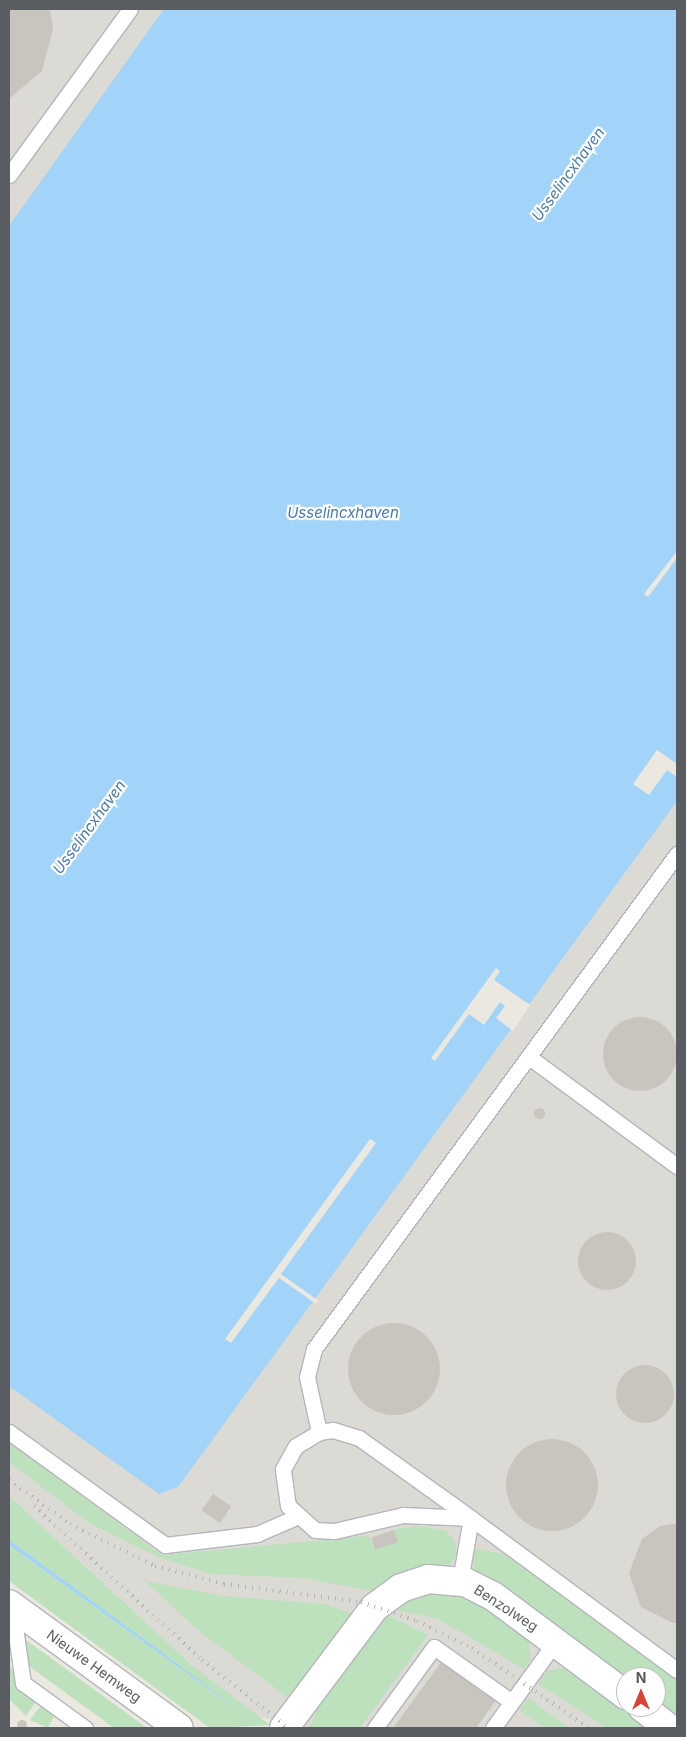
<!DOCTYPE html>
<html>
<head>
<meta charset="utf-8">
<style>
  body { margin:0 }
  #map { position:relative; width:686px; height:1737px; overflow:hidden; background:#ebe8e0; font-family:Inter,sans-serif }
  div>[style] { position:absolute }
  .industrial>* { inset:0; background:#dcdad4 }
  .green>* { inset:0; background:#bde1bd }
  .water>* { inset:0; background:#a2d3f8 }
  .pier>* { inset:0; background:#ebe8e0 }
  .building>* { inset:0; background:#c8c5bf; transform-origin:0 0 }
  .round { border-radius:50% }
  .roads { filter:drop-shadow(1px 0 #b3b6ba) drop-shadow(-1px 0 #b3b6ba) drop-shadow(0 1px #b3b6ba) drop-shadow(0 -1px #b3b6ba) }
  .service>* { height:15px; margin:-7.5px; padding:0 7.5px; transform-origin:7.5px; border-radius:7.5px; background:#fff }
  .minor>* { height:28px; margin:-14px; padding:0 14px; transform-origin:14px; border-radius:14px; background:#fff }
  .secondary>* { height:28px; margin:-14px; padding:0 14px; transform-origin:14px; border-radius:14px; background:#fff }
  .rail>* { height:4px; margin-top:-2px; transform-origin:0; background:repeating-linear-gradient(90deg,#b1b2b2 0 1px,transparent 0 7px) }
  span { translate:-50% -50%; white-space:nowrap; text-align:center; line-height:1.15; -webkit-text-stroke:4.5px #fff; paint-order:stroke }
  .street-label { font-size:14px; color:#595c60 }
  .water-label { font-size:15px; color:#457ab0; font-style:italic }
  .frame { position:absolute; inset:0; border:10px solid #595c60; pointer-events:none }
  .north { position:absolute; left:616px; top:1667px; width:50px; height:50px; box-sizing:border-box; background:#fff; border:1px solid #bdbebf; border-radius:50%; rotate:0deg; font-size:14px; font-weight:700; line-height:20px; text-align:center; color:#595c60 }
  .north::after { content:''; display:block; margin:auto; width:18px; height:22px; background:#db4135; clip-path:polygon(50% 0,100% 100%,50% 72%,0 100%) }
</style>
</head>
<body>
<div id="map">
  <div class="industrial">
    <i style="clip-path:polygon(evenodd,9px 9px,677px 9px,677px 1728px,306px 1728px,257px 1716px,193px 1666px,9px 1496px,9px 9px,626px 1677px,656px 1677px,656px 1707px,626px 1707px,626px 1677px)"></i>
  </div>
  <div class="green">
    <i style="clip-path:polygon(9px 1443px,162px 1555px,368px 1536px,375px 1549px,397px 1542px,394px 1530px,414px 1526px,445px 1530px,454px 1540px,458px 1554px,449px 1567px,417px 1568px,372px 1591px,302px 1578px,212px 1574px,160px 1558px,89px 1523px,9px 1462px)"></i>
    <i style="clip-path:polygon(9px 1496px,193px 1666px,270px 1725px,210px 1728px,9px 1581px,9px 1545px,250px 1719px,9px 1540px)"></i>
    <i style="clip-path:polygon(477px 1549px,504px 1554px,677px 1681px,677px 1718px,656px 1701px,656px 1677px,626px 1678px,531px 1607px,475px 1573px,472px 1553px)"></i>
    <i style="clip-path:polygon(145px 1581px,224px 1596px,324px 1604px,352px 1613px,290px 1699px,200px 1632px)"></i>
    <i style="clip-path:polygon(426px 1592px,459px 1594px,479px 1603px,528px 1639px,531px 1659px,524px 1669px,438px 1619px,391px 1609px)"></i>
    <i style="clip-path:polygon(386px 1614px,428px 1635px,360px 1728px,309px 1728px,322px 1698px)"></i>
    <i style="clip-path:polygon(22px 1637px,147px 1728px,114px 1728px,26px 1664px)"></i>
    <i style="clip-path:polygon(9px 1665px,37px 1700px,26px 1716px,9px 1699px)"></i>
    <i style="clip-path:polygon(567px 1667px,618px 1704px,649px 1728px,607px 1728px,538px 1684px,547px 1671px)"></i>
    <i style="clip-path:polygon(528px 1698px,569px 1728px,545px 1728px,519px 1710px)"></i>
    <i style="clip-path:polygon(42px 1704px,55px 1714px,48px 1728px,30px 1720px)"></i>
  </div>
  <div class="water">
    <i style="clip-path:polygon(164px 9px,677px 9px,677px 801px,178px 1487px,159px 1494px,9px 1386px,9px 226px)"></i>
    <i style="clip-path:polygon(9px 1540px,164px 1654px,250px 1719px,9px 1545px)"></i>
  </div>
  <div class="pier">
    <i style="clip-path:polygon(677px 551px,677px 558px,648px 597px,644px 594px)"></i>
    <i style="clip-path:polygon(657px 750px,677px 764px,677px 777px,667px 770px,649px 795px,633px 784px)"></i>
    <i style="clip-path:polygon(496px 968px,500px 971px,494px 980px,530px 1005px,513px 1031px,496px 1018px,505px 1006px,500px 1002px,484px 1025px,469px 1014px,435px 1061px,431px 1058px)"></i>
    <i style="clip-path:polygon(370px 1139px,376px 1143px,281px 1274px,319px 1301px,316px 1304px,279px 1278px,231px 1343px,225px 1339px)"></i>
  </div>
  <div class="building">
    <i style="clip-path:polygon(9px 9px,50px 9px,53px 29px,42px 71px,9px 99px)"></i>
    <i class="round" style="left:603px;top:1017px;width:74px;height:74px"></i>
    <i class="round" style="left:533.5px;top:1107.5px;width:11px;height:11px"></i>
    <i class="round" style="left:578px;top:1232px;width:58px;height:58px"></i>
    <i class="round" style="left:348px;top:1323px;width:92px;height:92px"></i>
    <i class="round" style="left:616px;top:1365px;width:58px;height:58px"></i>
    <i class="round" style="left:506px;top:1439px;width:92px;height:92px"></i>
    <i style="left:213px;top:1494px;width:22px;height:20px;rotate:34deg"></i>
    <i style="clip-path:polygon(677px 1523px,677px 1623px,673px 1623px,641px 1607px,629px 1573px,642px 1539px,660px 1526px)"></i>
    <i style="left:394px;top:1530px;width:13px;height:24px;rotate:72deg"></i>
    <i style="clip-path:polygon(442px 1661px,496px 1700px,477px 1727px,393px 1728px)"></i>
    <i class="round" style="left:17px;top:1720px;width:10px;height:10px"></i>
  </div>
  <div class="roads">
    <div class="service">
      <i style="left:9px;top:175px;width:205px;rotate:-53.9deg"></i>
      <i style="left:529px;top:1057px;width:184px;rotate:36.4deg"></i>
      <i style="left:9px;top:1432px;width:193px;rotate:35.9deg"></i>
      <i style="left:165px;top:1545px;width:93px;rotate:-6.8deg"></i>
      <i style="left:257px;top:1534px;width:43px;rotate:-23.6deg"></i>
      <i style="left:319px;top:1432px;width:56px;rotate:-102.3deg"></i>
      <i style="left:307px;top:1377px;width:29px;rotate:-76deg"></i>
      <i style="left:314px;top:1349px;width:614px;rotate:-53.75deg"></i>
      <i style="left:471px;top:1518px;width:68px;rotate:-177.5deg"></i>
      <i style="left:403px;top:1515px;width:71px;rotate:166.9deg"></i>
      <i style="left:334px;top:1531px;width:19px;rotate:-177deg"></i>
      <i style="left:315px;top:1530px;width:36px;rotate:-138deg"></i>
      <i style="left:288px;top:1506px;width:37px;rotate:-98deg"></i>
      <i style="left:283px;top:1469px;width:26px;rotate:-61deg"></i>
      <i style="left:296px;top:1446px;width:27px;rotate:-31deg"></i>
      <i style="left:319px;top:1432px;width:14px;rotate:-8deg"></i>
      <i style="left:333px;top:1430px;width:27px;rotate:17deg"></i>
      <i style="left:359px;top:1438px;width:115px;rotate:35.5deg"></i>
      <i style="left:453px;top:1505px;width:278px;rotate:36.4deg"></i>
      <i style="left:460px;top:1581px;width:64px;rotate:-80.1deg"></i>
      <i style="left:12px;top:1606px;width:78px;rotate:81.9deg"></i>
      <i style="left:23px;top:1683px;width:77px;rotate:36deg"></i>
      <i style="left:375px;top:1728px;width:100px;rotate:-53.9deg"></i>
      <i style="left:434px;top:1647px;width:95px;rotate:35.2deg"></i>
      <i style="left:493px;top:1728px;width:107px;rotate:-54.1deg"></i>
    </div>
    <div class="minor">
      <i style="left:642px;top:1707px;width:34px;rotate:38deg"></i>
      <i style="left:284px;top:1728px;width:151px;rotate:-53.1deg"></i>
      <i style="left:375px;top:1607px;width:32px;rotate:-36deg"></i>
      <i style="left:401px;top:1588px;width:28px;rotate:-18deg"></i>
      <i style="left:428px;top:1579px;width:37px;rotate:5deg"></i>
      <i style="left:465px;top:1582px;width:31px;rotate:27deg"></i>
      <i style="left:493px;top:1596px;width:166px;rotate:36.7deg"></i>
    </div>
    <div class="secondary">
      <i style="left:9px;top:1604px;width:210px;rotate:36.1deg"></i>
    </div>
  </div>
  <div class="rail">
    <i style="left:9px;top:1480px;width:75px;rotate:35.8deg"></i>
    <i style="left:70px;top:1524px;width:95px;rotate:26.3deg"></i>
    <i style="left:155px;top:1566px;width:71px;rotate:14.6deg"></i>
    <i style="left:224px;top:1584px;width:138px;rotate:7.5deg"></i>
    <i style="left:361px;top:1602px;width:59px;rotate:18.7deg"></i>
    <i style="left:417px;top:1621px;width:61px;rotate:26.1deg"></i>
    <i style="left:472px;top:1648px;width:142px;rotate:34.4deg"></i>
    <i style="left:34px;top:1506px;width:228px;rotate:42.5deg"></i>
    <i style="left:202px;top:1660px;width:110px;rotate:38.3deg"></i>
  </div>
  <div class="street-label">
    <span style="left:506px;top:1608px;rotate:33deg">Benzolweg</span>
    <span style="left:94px;top:1666px;rotate:36deg">Nieuwe Hemweg</span>
  </div>
  <div class="water-label">
    <span style="left:568px;top:174px;rotate:-54deg">Usselincxhaven</span>
    <span style="left:343px;top:513px">Usselincxhaven</span>
    <span style="left:89px;top:827px;rotate:-54deg">Usselincxhaven</span>
  </div>
  <div class="frame"></div>
  <div class="north">N</div>
</div>
</body>
</html>
